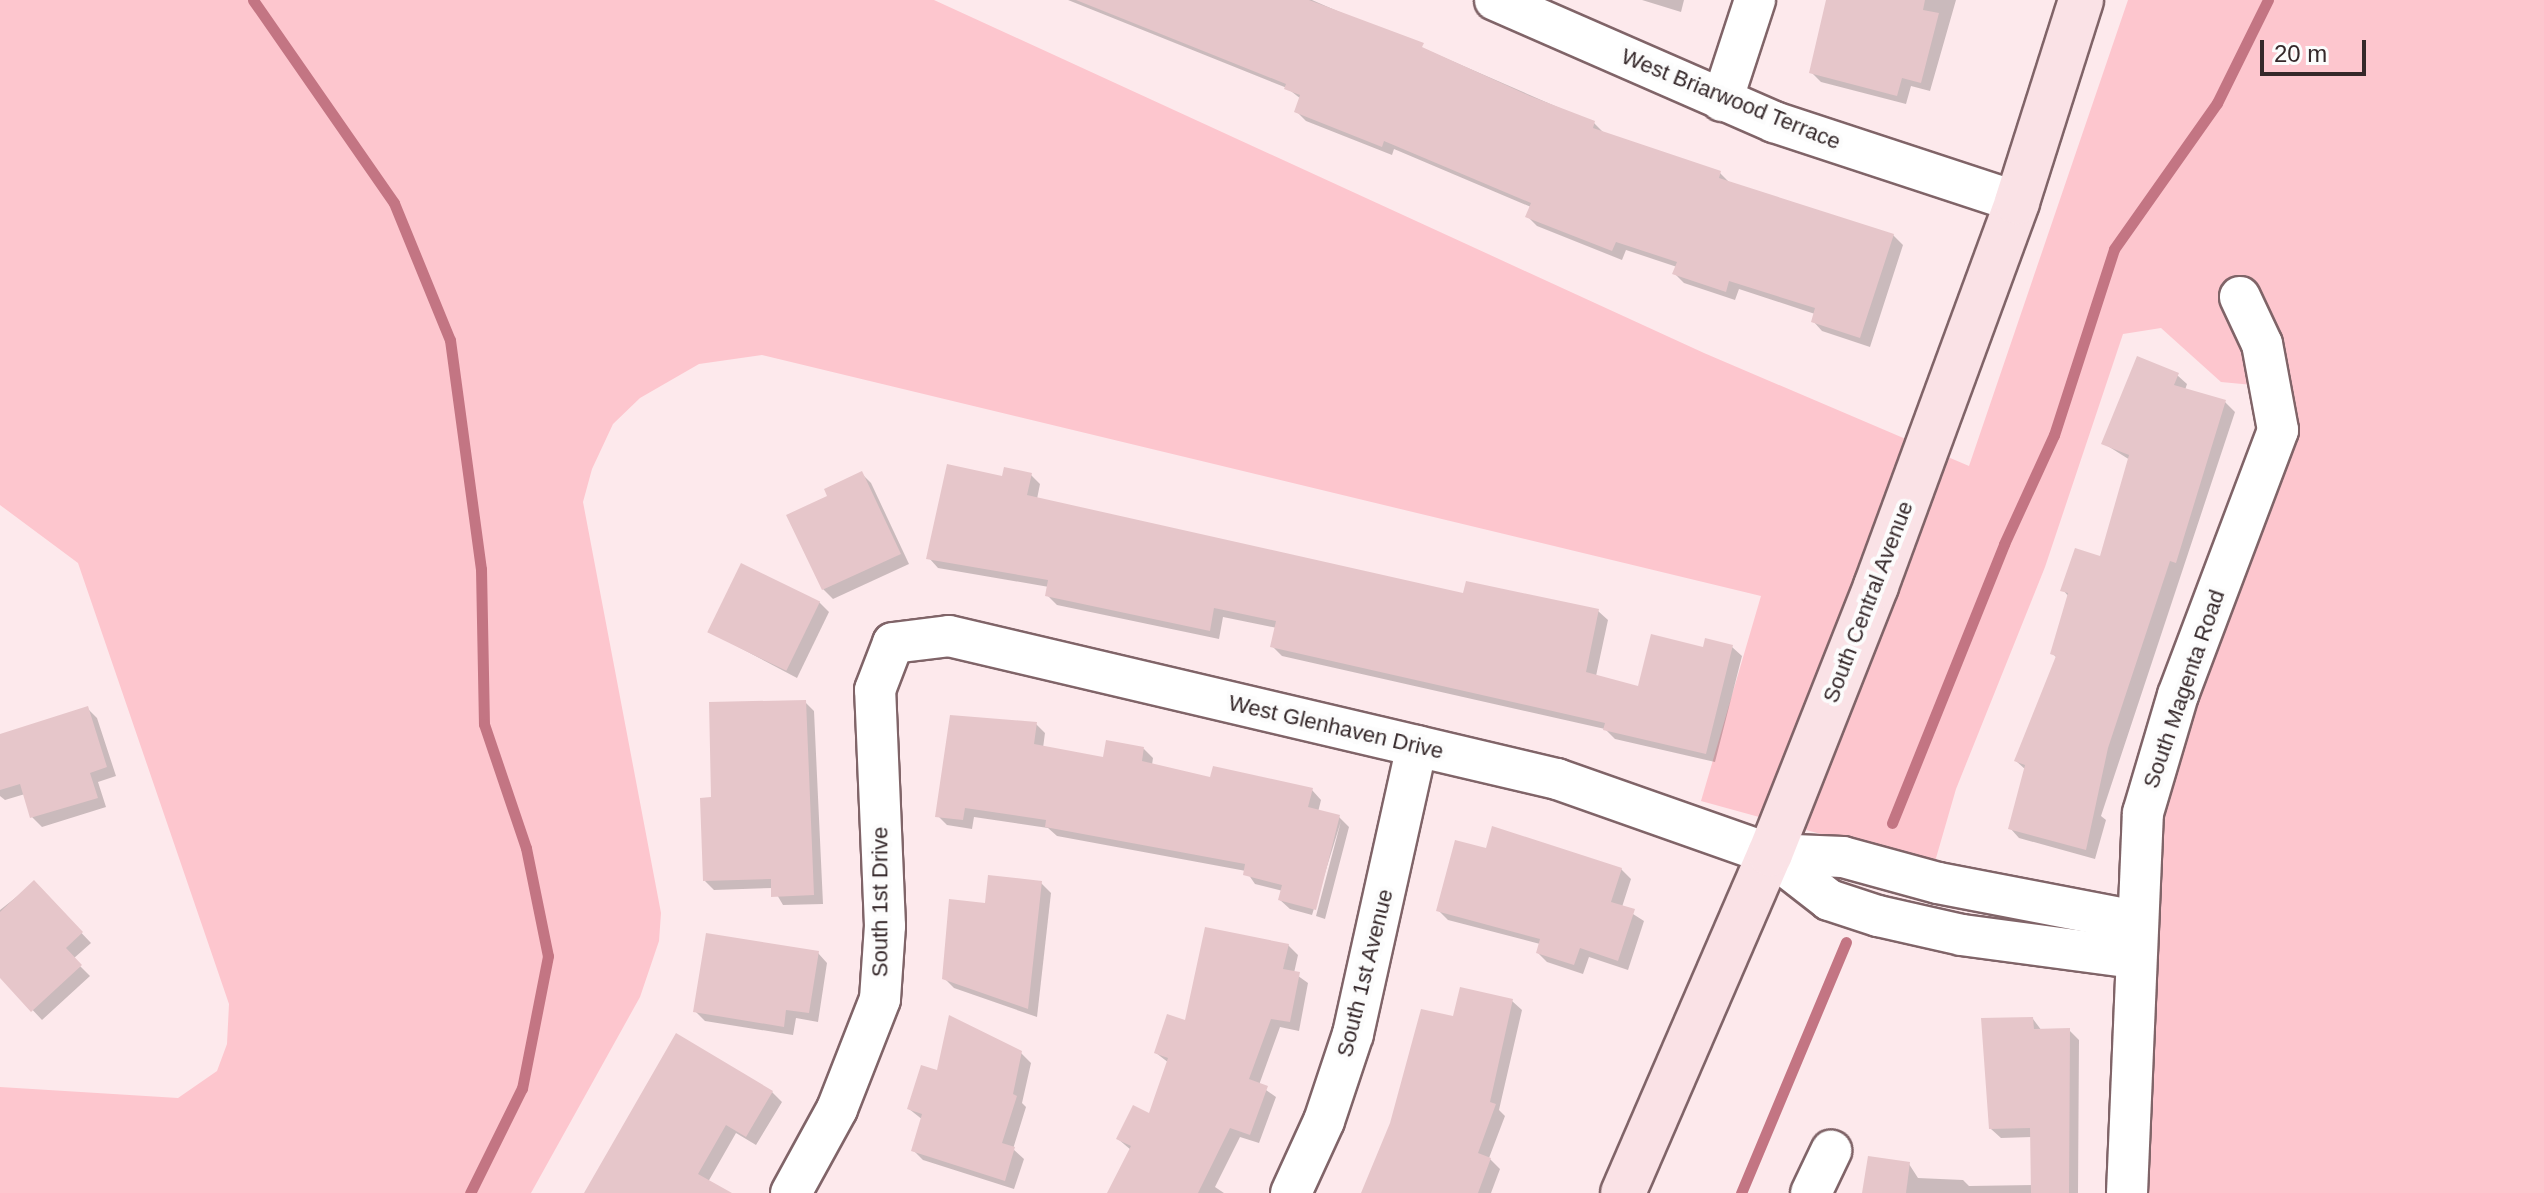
<!DOCTYPE html>
<html>
<head>
<meta charset="utf-8">
<style>
  body { margin:0 }
  #map { position:relative; width:2544px; height:1193px; overflow:hidden; background:#fde9ec; font-family:Helvetica,sans-serif }
  div>[style] { position:absolute }
  .green>* { inset:0; background:#fdc6ce }
  .shadow>* { inset:0; background:#0003 }
  .stream>* { height:11px; margin:-5.5px; padding:0 5.5px; transform-origin:5.5px; border-radius:5.5px; background:#c37583 }
  .building>* { inset:0; background:#e6c6ca; transform-origin:0 0 }
  .roads { filter:drop-shadow(2px 0 #806468) drop-shadow(-2px 0 #806468) drop-shadow(0 2px #806468) drop-shadow(0 -2px #806468) }
  .street>* { height:40px; margin:-20px; padding:0 20px; transform-origin:20px; border-radius:20px; background:#fff }
  .secondary>* { height:44px; margin:-22px; padding:0 22px; transform-origin:22px; border-radius:22px; background:#fae2e6 }
  span { translate:-50% -50%; white-space:nowrap; text-align:center; line-height:1.15; -webkit-text-stroke:8px #fcfcfc; paint-order:stroke }
  .street-label { font-size:22px; color:#35282a }
  .scale { position:absolute; left:2260px; top:40px; width:106px; height:36px; box-sizing:border-box; border:4px solid #35282a; border-top:0; padding-left:10px; font-size:24px; line-height:28px; white-space:nowrap; color:#35282a; -webkit-text-stroke:6px #fcfcfc; paint-order:stroke }
</style>
</head>
<body>
<div id="map">
  <div class="green">
    <i style="clip-path:polygon(0 0,934px 0,1704px 353px,1969px 466px,2128px 0,2544px 0,2544px 1193px,2127px 1193px,2135px 921px,2274px 387px,2221px 382px,2161px 328px,2123px 334px,2045px 567px,1956px 789px,1934px 865px,1701px 801px,1761px 596px,762px 355px,699px 364px,640px 398px,613px 424px,592px 469px,583px 502px,661px 913px,659px 941px,640px 997px,531px 1193px,0 1193px,0 1087px,178px 1098px,217px 1071px,227px 1044px,229px 1004px,78px 563px,0 505px)"></i>
  </div>
  <div class="shadow">
    <i style="clip-path:polygon(1068px 0,1312px 0,1594px 123px,1604px 133px,1720px 173px,1729px 182px,1893px 235px,1903px 245px,1870px 347px,1822px 331px,1813px 321px,1815px 314px,1739px 289px,1735px 300px,1684px 283px,1675px 274px,1677px 267px,1626px 250px,1622px 260px,1537px 226px,1528px 217px,1531px 207px,1394px 149px,1392px 155px,1306px 121px,1296px 111px,1301px 99px,1287px 88px)"></i>
    <i style="clip-path:polygon(1642px 0,1684px 0,1681px 12px)"></i>
    <i style="clip-path:polygon(1831px 0,1956px 0,1930px 91px,1911px 86px,1906px 104px,1821px 82px,1811px 72px)"></i>
    <i style="clip-path:polygon(2177px 375px,2187px 384px,2185px 390px,2225px 402px,2235px 412px,2101px 816px,2106px 820px,2095px 859px,2019px 838px,2010px 828px,2026px 770px,2016px 761px,2057px 658px,2052px 653px,2069px 597px,2063px 590px,2102px 559px,2130px 460px,2103px 443px)"></i>
    <i style="clip-path:polygon(862px 474px,871px 483px,909px 564px,833px 599px,823px 589px,830px 497px)"></i>
    <i style="clip-path:polygon(1031px 475px,1040px 484px,1037px 499px,1465px 595px,1598px 611px,1608px 620px,1596px 676px,1639px 688px,1704px 649px,1732px 647px,1742px 656px,1715px 762px,1615px 739px,1605px 729px,1282px 656px,1273px 647px,1277px 628px,1223px 617px,1219px 639px,1057px 605px,1047px 595px,1049px 587px,938px 568px,929px 558px,1004px 478px)"></i>
    <i style="clip-path:polygon(819px 602px,829px 612px,797px 678px,710px 632px)"></i>
    <i style="clip-path:polygon(805px 702px,814px 711px,823px 904px,783px 905px,773px 888px,714px 890px,705px 881px,713px 799px)"></i>
    <i style="clip-path:polygon(88px 709px,97px 718px,116px 776px,98px 782px,106px 807px,42px 827px,32px 817px,25px 794px,5px 800px,0 796px,0 736px)"></i>
    <i style="clip-path:polygon(1036px 724px,1045px 733px,1043px 748px,1105px 759px,1144px 749px,1153px 758px,1152px 765px,1211px 780px,1312px 790px,1321px 800px,1318px 812px,1339px 817px,1349px 827px,1325px 919px,1316px 916px,1341px 821px,1312px 915px,1290px 909px,1280px 900px,1283px 891px,1255px 884px,1246px 871px,1057px 836px,1048px 828px,974px 817px,972px 829px,947px 825px,938px 816px)"></i>
    <i style="clip-path:polygon(1487px 851px,1621px 869px,1631px 879px,1622px 907px,1644px 921px,1628px 970px,1589px 957px,1583px 974px,1547px 962px,1538px 953px,1540px 944px,1448px 920px,1438px 910px)"></i>
    <i style="clip-path:polygon(34px 883px,91px 943px,73px 959px,90px 976px,42px 1020px,0 975px,0 910px)"></i>
    <i style="clip-path:polygon(1041px 883px,1051px 893px,1037px 1017px,954px 988px,944px 978px,986px 905px)"></i>
    <i style="clip-path:polygon(1288px 945px,1298px 955px,1294px 973px,1308px 983px,1299px 1031px,1280px 1027px,1259px 1085px,1276px 1097px,1259px 1143px,1240px 1137px,1215px 1187px,1224px 1193px,1117px 1193px,1131px 1150px,1118px 1139px,1150px 1116px,1169px 1063px,1156px 1053px)"></i>
    <i style="clip-path:polygon(818px 953px,827px 963px,818px 1022px,796px 1018px,793px 1035px,705px 1021px,695px 1011px)"></i>
    <i style="clip-path:polygon(1512px 1001px,1522px 1010px,1499px 1110px,1505px 1116px,1489px 1158px,1500px 1169px,1491px 1193px,1363px 1193px,1455px 1018px)"></i>
    <i style="clip-path:polygon(2033px 1019px,2042px 1031px,2069px 1030px,2079px 1040px,2078px 1193px,1864px 1193px,1909px 1164px,1918px 1178px,1963px 1180px,1969px 1186px,2033px 1185px,2032px 1137px,2001px 1138px,1991px 1129px)"></i>
    <i style="clip-path:polygon(1021px 1053px,1031px 1063px,1022px 1103px,1026px 1107px,1013px 1149px,1024px 1159px,1014px 1189px,923px 1160px,913px 1150px,923px 1120px,909px 1109px,938px 1073px)"></i>
    <i style="clip-path:polygon(772px 1092px,782px 1102px,756px 1145px,736px 1133px,708px 1182px,721px 1193px,586px 1193px)"></i>
  </div>
  <div class="stream">
    <i style="left:253px;top:0;width:247px;rotate:55.2deg"></i>
    <i style="left:394px;top:203px;width:148px;rotate:67.8deg"></i>
    <i style="left:450px;top:340px;width:231px;rotate:82.3deg"></i>
    <i style="left:481px;top:569px;width:155px;rotate:88.9deg"></i>
    <i style="left:484px;top:724px;width:131px;rotate:71.3deg"></i>
    <i style="left:526px;top:848px;width:110px;rotate:78.5deg"></i>
    <i style="left:548px;top:956px;width:135px;rotate:101.1deg"></i>
    <i style="left:522px;top:1088px;width:117px;rotate:116.3deg"></i>
    <i style="left:1892px;top:823px;width:301px;rotate:-68.1deg"></i>
    <i style="left:2004px;top:544px;width:120px;rotate:-65.4deg"></i>
    <i style="left:2054px;top:435px;width:195px;rotate:-72.1deg"></i>
    <i style="left:2114px;top:249px;width:179px;rotate:-54.8deg"></i>
    <i style="left:2217px;top:103px;width:115px;rotate:-63.7deg"></i>
    <i style="left:1741px;top:1193px;width:272px;rotate:-67.3deg"></i>
  </div>
  <div class="building">
    <i style="clip-path:polygon(1076px 0,1309px 0,1424px 43px,1422px 47px,1530px 96px,1595px 121px,1593px 128px,1721px 171px,1719px 178px,1894px 234px,1860px 338px,1811px 322px,1815px 308px,1729px 281px,1726px 292px,1672px 274px,1677px 262px,1616px 242px,1612px 251px,1525px 217px,1531px 203px,1384px 141px,1382px 147px,1294px 112px,1300px 95px,1284px 89px,1286px 84px)"></i>
    <i style="clip-path:polygon(1826px 0,1925px 0,1923px 10px,1939px 13px,1921px 83px,1902px 78px,1897px 96px,1809px 73px)"></i>
    <i style="clip-path:polygon(2137px 356px,2179px 373px,2174px 385px,2226px 400px,2176px 563px,2170px 561px,2108px 748px,2086px 850px,2008px 829px,2025px 765px,2014px 761px,2056px 656px,2050px 654px,2068px 593px,2060px 591px,2075px 548px,2100px 556px,2129px 455px,2101px 444px)"></i>
    <i style="clip-path:polygon(947px 464px,1002px 476px,1004px 467px,1032px 473px,1027px 495px,1463px 593px,1466px 581px,1599px 609px,1586px 672px,1638px 686px,1651px 634px,1703px 647px,1705px 638px,1733px 645px,1706px 754px,1603px 730px,1605px 723px,1270px 647px,1276px 621px,1214px 608px,1210px 631px,1045px 596px,1048px 580px,926px 559px)"></i>
    <i style="clip-path:polygon(862px 471px,901px 554px,822px 590px,786px 515px,827px 496px,824px 489px)"></i>
    <i style="left:741px;top:563px;width:88px;height:77px;rotate:26deg"></i>
    <i style="clip-path:polygon(806px 700px,814px 895px,771px 897px,771px 879px,703px 881px,700px 798px,711px 797px,709px 702px)"></i>
    <i style="clip-path:polygon(88px 706px,107px 767px,90px 773px,98px 798px,30px 818px,20px 784px,0 790px,0 734px)"></i>
    <i style="clip-path:polygon(950px 715px,1037px 722px,1034px 744px,1103px 757px,1106px 740px,1144px 747px,1142px 761px,1210px 777px,1213px 766px,1313px 788px,1308px 807px,1340px 815px,1316px 910px,1278px 900px,1282px 885px,1243px 875px,1245px 864px,1045px 827px,1046px 820px,965px 808px,963px 820px,935px 817px)"></i>
    <i style="clip-path:polygon(1492px 826px,1622px 868px,1611px 902px,1635px 909px,1618px 961px,1580px 948px,1574px 965px,1536px 953px,1540px 939px,1436px 911px,1455px 840px,1486px 848px)"></i>
    <i style="clip-path:polygon(988px 875px,1042px 881px,1028px 1009px,942px 979px,949px 899px,985px 903px)"></i>
    <i style="clip-path:polygon(34px 880px,83px 932px,66px 948px,82px 965px,31px 1012px,0 978px,0 912px)"></i>
    <i style="clip-path:polygon(1205px 927px,1289px 944px,1283px 969px,1300px 972px,1290px 1022px,1271px 1019px,1249px 1079px,1268px 1086px,1250px 1135px,1230px 1128px,1198px 1193px,1107px 1193px,1131px 1146px,1116px 1139px,1133px 1105px,1149px 1113px,1168px 1058px,1154px 1053px,1167px 1014px,1185px 1020px)"></i>
    <i style="clip-path:polygon(706px 933px,819px 951px,809px 1013px,786px 1010px,784px 1027px,693px 1012px)"></i>
    <i style="clip-path:polygon(1460px 987px,1513px 999px,1490px 1102px,1496px 1104px,1478px 1153px,1491px 1158px,1478px 1193px,1361px 1193px,1390px 1123px,1421px 1009px,1453px 1016px)"></i>
    <i style="clip-path:polygon(949px 1015px,1022px 1051px,1013px 1094px,1017px 1096px,1002px 1143px,1015px 1147px,1005px 1181px,911px 1151px,922px 1114px,907px 1109px,921px 1065px,937px 1070px)"></i>
    <i style="clip-path:polygon(2033px 1017px,2034px 1029px,2070px 1028px,2069px 1193px,2031px 1193px,2030px 1128px,1989px 1129px,1981px 1018px)"></i>
    <i style="clip-path:polygon(676px 1033px,773px 1091px,746px 1137px,726px 1125px,698px 1174px,732px 1193px,584px 1193px)"></i>
    <i style="clip-path:polygon(1868px 1156px,1910px 1162px,1906px 1193px,1862px 1193px)"></i>
  </div>
  <div class="roads">
    <div class="street">
      <i style="left:1495px;top:0;width:305px;rotate:23.6deg"></i>
      <i style="left:1774px;top:122px;width:256px;rotate:18.2deg"></i>
      <i style="left:1722px;top:101px;width:106px;rotate:-71.9deg"></i>
      <i style="left:1770px;top:854px;width:75px;rotate:37.9deg"></i>
      <i style="left:1829px;top:900px;width:52px;rotate:18.1deg"></i>
      <i style="left:1878px;top:916px;width:86px;rotate:12.7deg"></i>
      <i style="left:1962px;top:935px;width:174px;rotate:7.6deg"></i>
      <i style="left:791px;top:1193px;width:96px;rotate:-61.3deg"></i>
      <i style="left:837px;top:1109px;width:118px;rotate:-68.6deg"></i>
      <i style="left:880px;top:999px;width:73px;rotate:-86.1deg"></i>
      <i style="left:885px;top:926px;width:236px;rotate:-92.4deg"></i>
      <i style="left:875px;top:690px;width:50px;rotate:-69deg"></i>
      <i style="left:893px;top:643px;width:56px;rotate:-7.1deg"></i>
      <i style="left:949px;top:636px;width:625px;rotate:13.24deg"></i>
      <i style="left:1557px;top:779px;width:226px;rotate:19.4deg"></i>
      <i style="left:1770px;top:854px;width:73px;rotate:2.4deg"></i>
      <i style="left:1843px;top:857px;width:98px;rotate:15.3deg"></i>
      <i style="left:1938px;top:883px;width:201px;rotate:10.9deg"></i>
      <i style="left:1291px;top:1193px;width:79px;rotate:-65.4deg"></i>
      <i style="left:1324px;top:1121px;width:92px;rotate:-71.6deg"></i>
      <i style="left:1353px;top:1034px;width:295px;rotate:-77.5deg"></i>
      <i style="left:1811px;top:1193px;width:47px;rotate:-64.5deg"></i>
      <i style="left:2127px;top:1193px;width:380px;rotate:-87.6deg"></i>
      <i style="left:2143px;top:813px;width:123px;rotate:-73.5deg"></i>
      <i style="left:2178px;top:695px;width:283px;rotate:-69.3deg"></i>
      <i style="left:2278px;top:430px;width:87px;rotate:-100.5deg"></i>
      <i style="left:2262px;top:344px;width:52px;rotate:-115.1deg"></i>
    </div>
    <div class="secondary">
      <i style="left:1623px;top:1193px;width:369px;rotate:-66.6deg"></i>
      <i style="left:1770px;top:854px;width:288px;rotate:-68.4deg"></i>
      <i style="left:1876px;top:586px;width:409px;rotate:-69.8deg"></i>
      <i style="left:2017px;top:202px;width:212px;rotate:-72.4deg"></i>
    </div>
  </div>
  <div class="street-label">
    <span style="left:1731px;top:99px;rotate:22deg">West Briarwood Terrace</span>
    <span style="left:1868px;top:602px;rotate:-69deg">South Central Avenue</span>
    <span style="left:2184px;top:689px;rotate:-71deg">South Magenta Road</span>
    <span style="left:1336px;top:727px;rotate:13deg">West Glenhaven Drive</span>
    <span style="left:880px;top:902px;rotate:-90deg">South 1st Drive</span>
    <span style="left:1365px;top:973px;rotate:-76deg">South 1st Avenue</span>
  </div>
  <div class="scale">20 m</div>
</div>
</body>
</html>
